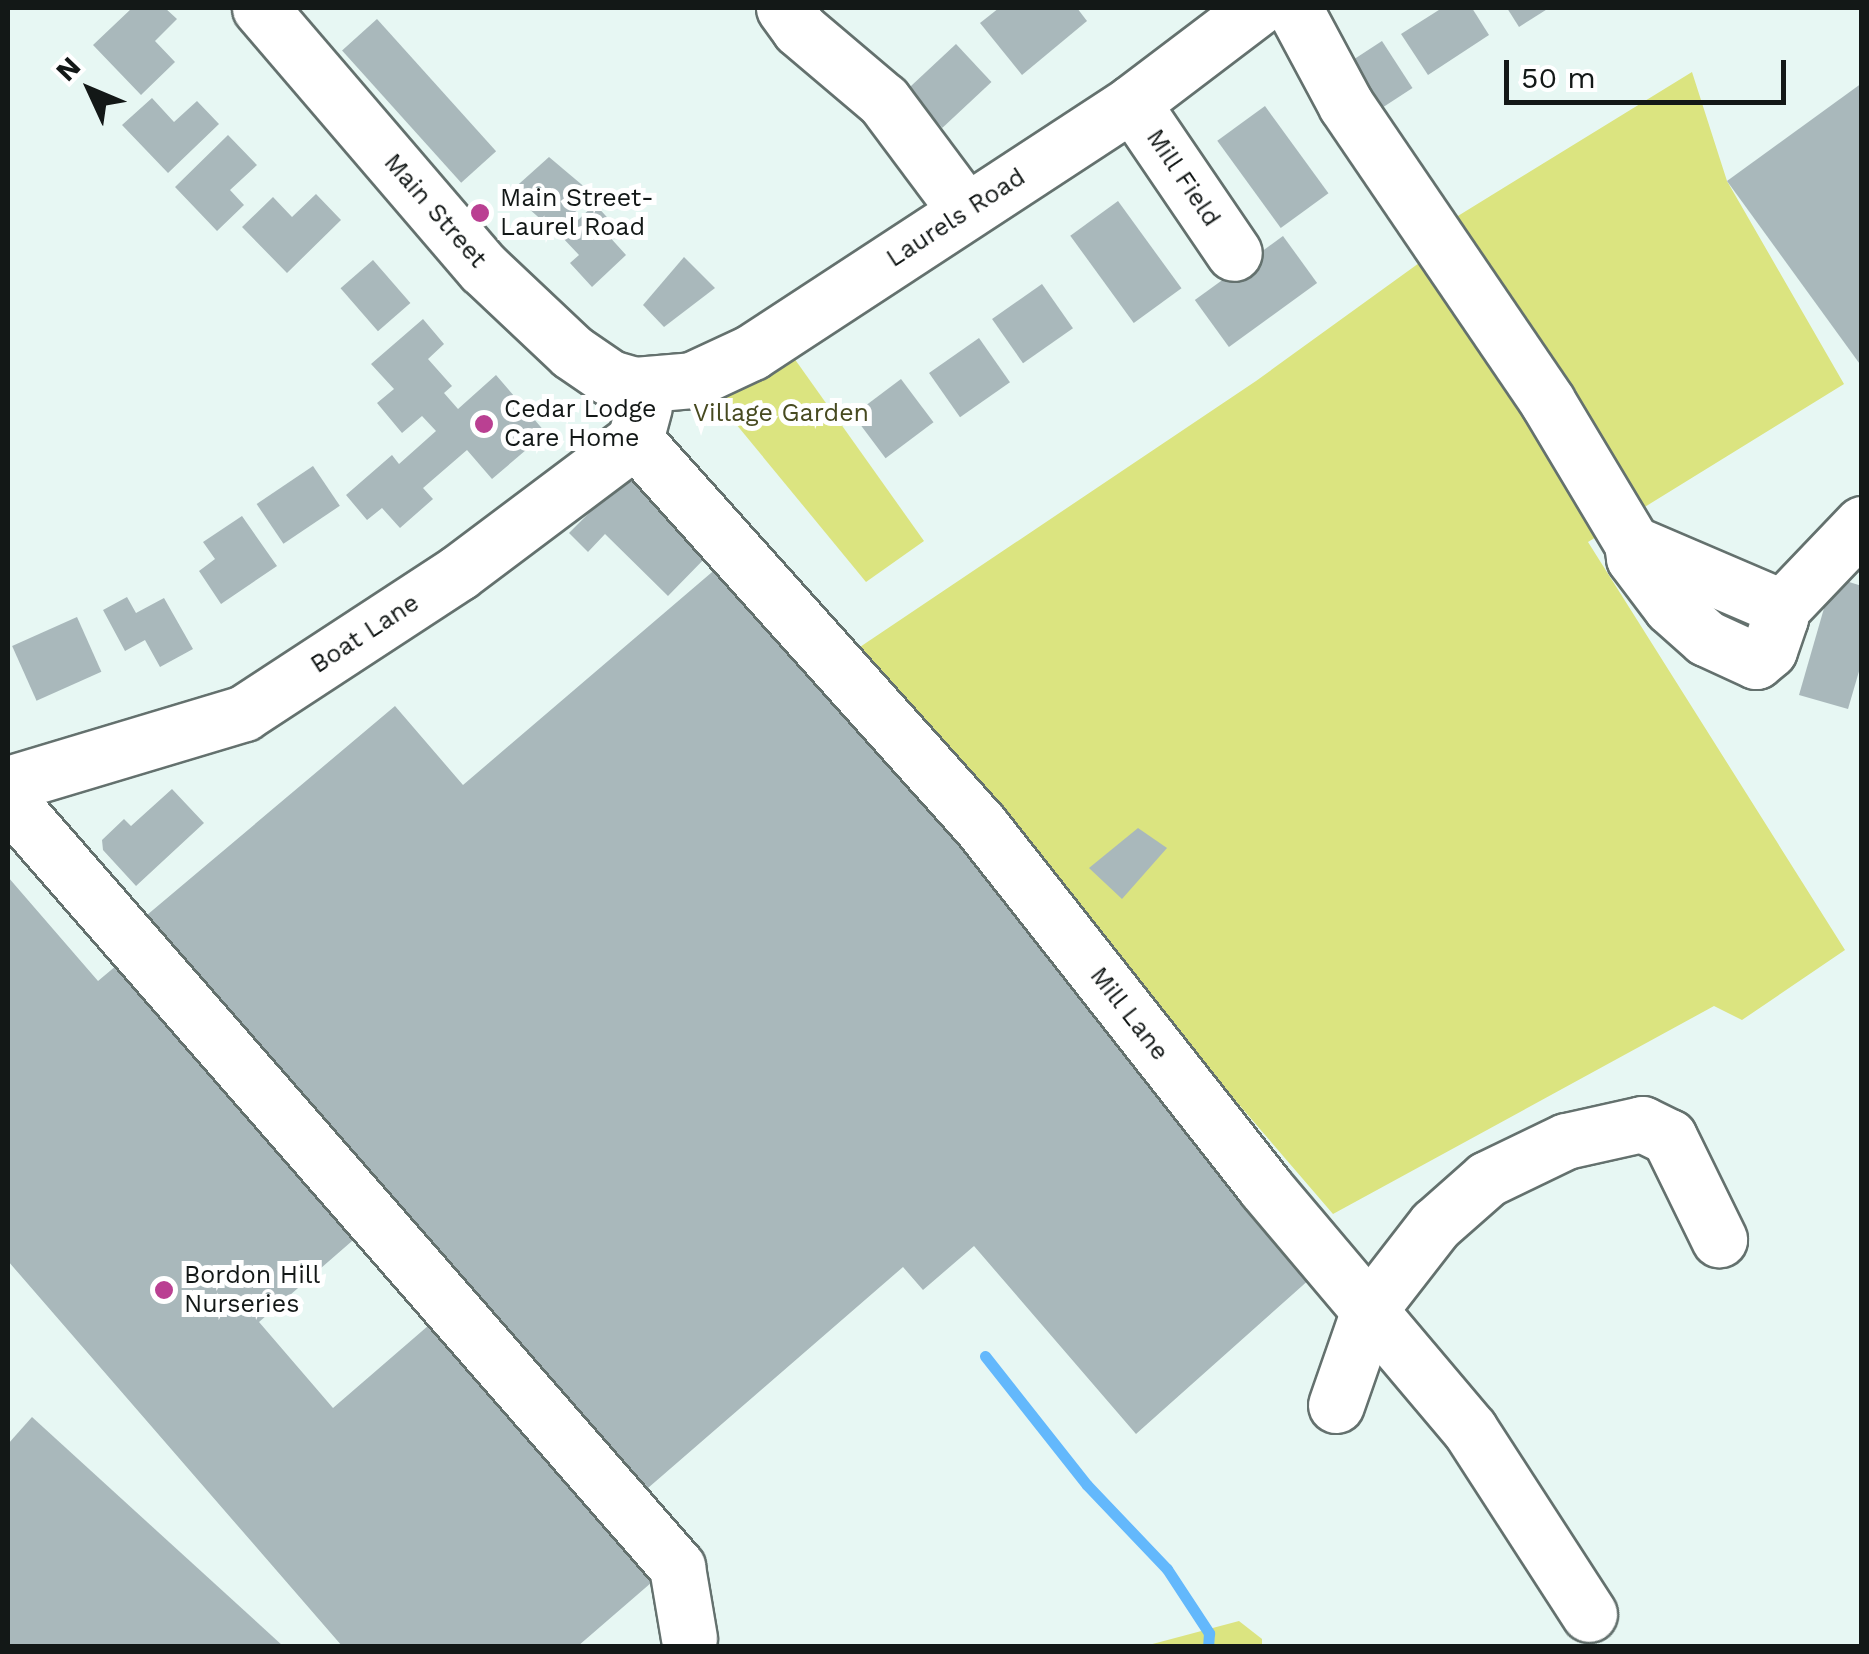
<!DOCTYPE html>
<html>
<head>
<meta charset="utf-8">
<style>
  body { margin:0 }
  #map { position:relative; width:1869px; height:1654px; overflow:hidden; background:#e7f7f3; font-family:"Work Sans",sans-serif }
  div>[style] { position:absolute }
  .green>* { inset:0; background:#dbe480 }
  .stream>* { height:11px; margin:-5.5px; padding:0 5.5px; transform-origin:5.5px; border-radius:5.5px; background:#63b8fc }
  .building>* { inset:0; background:#a9b8bb; transform-origin:0 0 }
  .roads { filter:drop-shadow(2px 0 #64716e) drop-shadow(-2px 0 #64716e) drop-shadow(0 2px #64716e) drop-shadow(0 -2px #64716e) }
  .minor>* { height:55px; margin:-27.5px; padding:0 27.5px; transform-origin:27.5px; border-radius:27.5px; background:#fff }
  .dots>* { width:28px; height:28px; translate:-50% -50%; box-sizing:border-box; border:5px solid #fff; border-radius:50% }
  span { translate:-50% -50%; white-space:nowrap; text-align:center; line-height:1.15; -webkit-text-stroke:10px #fff; paint-order:stroke }
  .street-label { font-size:25px; color:#131817 }
  .poi-label { font-size:25px; color:#131817 }
  .left { translate:0 -50%; text-align:left }
  .park-label { font-size:25px; color:#474a20 }
  .frame { position:absolute; inset:0; border:10px solid #131817; pointer-events:none }
  .north { position:absolute; left:40px; top:40px; width:100px; height:100px; -webkit-text-stroke:8px #fff; paint-order:stroke; rotate:314deg; font-size:28px; font-weight:700; line-height:40px; text-align:center; color:#131817 }
  .north::after { content:''; display:block; margin:auto; width:35px; height:45px; background:#131817; clip-path:polygon(50% 0,100% 100%,50% 72%,0 100%) }
  .scale { position:absolute; left:1504px; top:60px; width:282px; height:45px; box-sizing:border-box; border:5px solid #131817; border-top:0; padding-left:12px; font-size:30px; line-height:35px; white-space:nowrap; color:#131817; -webkit-text-stroke:8px #fff; paint-order:stroke }
</style>
</head>
<body>
<div id="map">
  <div class="green">
    <i style="clip-path:polygon(1692px 72px,1727px 181px,1844px 384px,1588px 542px,1845px 950px,1742px 1020px,1714px 1006px,1333px 1214px,851px 653px,1256px 381px,1444px 245px,1453px 219px)"></i>
    <i style="clip-path:polygon(789px 351px,924px 541px,866px 582px,717px 401px)"></i>
    <i style="clip-path:polygon(1239px 1621px,1262px 1639px,1262px 1646px,1145px 1646px)"></i>
  </div>
  <div class="stream">
    <i style="left:985px;top:1356px;width:164px;rotate:51.7deg"></i>
    <i style="left:1087px;top:1485px;width:116px;rotate:46.4deg"></i>
    <i style="left:1167px;top:1569px;width:77px;rotate:56.7deg"></i>
    <i style="left:1209px;top:1633px;width:13px;rotate:94deg"></i>
  </div>
  <div class="building">
    <i style="clip-path:polygon(132px 8px,165px 8px,177px 19px,155px 41px,175px 62px,141px 95px,93px 45px)"></i>
    <i style="clip-path:polygon(999px 8px,1077px 8px,1087px 21px,1022px 75px,980px 23px)"></i>
    <i style="clip-path:polygon(1442px 8px,1472px 8px,1489px 35px,1428px 75px,1401px 34px)"></i>
    <i style="clip-path:polygon(1507px 8px,1549px 8px,1519px 27px)"></i>
    <i style="left:377px;top:19px;width:178px;height:47px;rotate:48deg"></i>
    <i style="left:1382px;top:41px;width:56px;height:43px;rotate:57deg"></i>
    <i style="left:956px;top:44px;width:52px;height:67px;rotate:47deg"></i>
    <i style="clip-path:polygon(1862px 83px,1862px 367px,1727px 181px)"></i>
    <i style="clip-path:polygon(152px 98px,174px 122px,197px 101px,219px 124px,168px 173px,122px 125px)"></i>
    <i style="left:1265px;top:106px;width:108px;height:59px;rotate:54deg"></i>
    <i style="clip-path:polygon(228px 135px,257px 165px,230px 190px,244px 205px,217px 231px,175px 187px)"></i>
    <i style="clip-path:polygon(549px 157px,594px 195px,554px 231px,510px 192px)"></i>
    <i style="clip-path:polygon(316px 194px,341px 220px,287px 273px,242px 227px,273px 197px,292px 217px)"></i>
    <i style="left:1118px;top:201px;width:108px;height:59px;rotate:54deg"></i>
    <i style="clip-path:polygon(595px 204px,615px 226px,607px 234px,626px 255px,592px 287px,570px 263px,579px 255px,561px 236px)"></i>
    <i style="left:1283px;top:236px;width:58px;height:109px;rotate:54deg"></i>
    <i style="clip-path:polygon(684px 257px,715px 288px,664px 327px,643px 305px)"></i>
    <i style="left:373px;top:260px;width:57px;height:43px;rotate:49deg"></i>
    <i style="left:1042px;top:284px;width:54px;height:61px;rotate:55deg"></i>
    <i style="clip-path:polygon(423px 319px,444px 344px,428px 359px,452px 386px,444px 393px,458px 409px,496px 375px,546px 433px,492px 479px,467px 450px,423px 488px,433px 499px,400px 528px,382px 508px,367px 520px,346px 495px,392px 455px,399px 464px,436px 431px,422px 416px,402px 433px,377px 403px,394px 389px,371px 364px)"></i>
    <i style="left:979px;top:338px;width:54px;height:61px;rotate:55deg"></i>
    <i style="left:901px;top:379px;width:54px;height:60px;rotate:53deg"></i>
    <i style="left:313px;top:466px;width:48px;height:68px;rotate:56deg"></i>
    <i style="clip-path:polygon(629px 473px,710px 553px,668px 596px,605px 534px,588px 552px,569px 533px)"></i>
    <i style="clip-path:polygon(242px 516px,277px 566px,221px 604px,199px 571px,215px 559px,203px 542px)"></i>
    <i style="clip-path:polygon(725px 561px,1320px 1270px,1136px 1434px,974px 1246px,923px 1290px,903px 1267px,648px 1488px,147px 915px,395px 706px,463px 785px)"></i>
    <i style="clip-path:polygon(1833px 577px,1862px 586px,1862px 661px,1848px 709px,1799px 695px)"></i>
    <i style="clip-path:polygon(127px 597px,136px 613px,164px 598px,193px 649px,160px 667px,145px 640px,125px 651px,103px 610px)"></i>
    <i style="left:77px;top:617px;width:60px;height:71px;rotate:66deg"></i>
    <i style="clip-path:polygon(172px 789px,204px 823px,136px 886px,103px 850px,102px 840px,124px 819px,131px 826px)"></i>
    <i style="clip-path:polygon(1138px 828px,1167px 848px,1122px 899px,1089px 868px)"></i>
    <i style="clip-path:polygon(8px 877px,98px 981px,129px 955px,367px 1228px,259px 1322px,333px 1408px,436px 1319px,659px 1576px,578px 1646px,342px 1646px,8px 1261px)"></i>
    <i style="clip-path:polygon(32px 1417px,283px 1646px,8px 1646px,8px 1444px)"></i>
  </div>
  <div class="roads">
    <div class="minor">
      <i style="left:260px;top:8px;width:343px;rotate:49.4deg"></i>
      <i style="left:483px;top:268px;width:122px;rotate:43.3deg"></i>
      <i style="left:572px;top:352px;width:46px;rotate:34.4deg"></i>
      <i style="left:610px;top:378px;width:26px;rotate:16deg"></i>
      <i style="left:635px;top:385px;width:57px;rotate:-5deg"></i>
      <i style="left:692px;top:380px;width:66px;rotate:-25deg"></i>
      <i style="left:752px;top:352px;width:454px;rotate:-33.2deg"></i>
      <i style="left:1132px;top:103px;width:157px;rotate:-37.2deg"></i>
      <i style="left:784px;top:8px;width:26px;rotate:54deg"></i>
      <i style="left:799px;top:29px;width:111px;rotate:40.3deg"></i>
      <i style="left:884px;top:101px;width:137px;rotate:53.3deg"></i>
      <i style="left:1294px;top:8px;width:110px;rotate:61.8deg"></i>
      <i style="left:1346px;top:105px;width:358px;rotate:55.8deg"></i>
      <i style="left:1547px;top:401px;width:165px;rotate:59.1deg"></i>
      <i style="left:1632px;top:543px;width:15px;rotate:82deg"></i>
      <i style="left:1634px;top:558px;width:61px;rotate:52.9deg"></i>
      <i style="left:1671px;top:607px;width:47px;rotate:41.5deg"></i>
      <i style="left:1706px;top:638px;width:55px;rotate:24.7deg"></i>
      <i style="left:1756px;top:661px;width:17px;rotate:-40deg"></i>
      <i style="left:1769px;top:650px;width:34px;rotate:-71deg"></i>
      <i style="left:1780px;top:618px;width:15px;rotate:-113deg"></i>
      <i style="left:1774px;top:604px;width:155px;rotate:-156.8deg"></i>
      <i style="left:1132px;top:103px;width:181px;rotate:55.8deg"></i>
      <i style="left:635px;top:440px;width:518px;rotate:48.13deg"></i>
      <i style="left:981px;top:826px;width:458px;rotate:51.8deg"></i>
      <i style="left:1264px;top:1186px;width:319px;rotate:49.8deg"></i>
      <i style="left:1470px;top:1430px;width:219px;rotate:57.1deg"></i>
      <i style="left:1778px;top:612px;width:122px;rotate:-46.3deg"></i>
      <i style="left:8px;top:784px;width:246px;rotate:-16.7deg"></i>
      <i style="left:244px;top:713px;width:256px;rotate:-33.2deg"></i>
      <i style="left:458px;top:573px;width:221px;rotate:-36.9deg"></i>
      <i style="left:635px;top:440px;width:35px;rotate:-75deg"></i>
      <i style="left:8px;top:800px;width:1018px;rotate:48.9deg"></i>
      <i style="left:677px;top:1567px;width:72px;rotate:80.4deg"></i>
      <i style="left:1336px;top:1405px;width:101px;rotate:-70.8deg"></i>
      <i style="left:1369px;top:1310px;width:108px;rotate:-52.2deg"></i>
      <i style="left:1435px;top:1225px;width:69px;rotate:-41.5deg"></i>
      <i style="left:1487px;top:1179px;width:88px;rotate:-25.7deg"></i>
      <i style="left:1566px;top:1141px;width:78px;rotate:-12.6deg"></i>
      <i style="left:1642px;top:1124px;width:30px;rotate:26deg"></i>
      <i style="left:1669px;top:1137px;width:114px;rotate:63.9deg"></i>
    </div>
  </div>
  <div class="dots">
    <i style="left:480px;top:213px;background:#ba4092"></i>
    <i style="left:484px;top:424px;background:#ba4092"></i>
    <i style="left:164px;top:1290px;background:#ba4092"></i>
  </div>
  <div class="street-label">
    <span style="left:1183px;top:178px;rotate:56deg">Mill Field</span>
    <span style="left:435px;top:211px;rotate:49deg">Main Street</span>
    <span style="left:956px;top:218px;rotate:-33deg">Laurels Road</span>
    <span style="left:365px;top:634px;rotate:-33deg">Boat Lane</span>
    <span style="left:1129px;top:1014px;rotate:52deg">Mill Lane</span>
  </div>
  <div class="poi-label">
    <span class="left" style="left:500px;top:213px">Main Street-<br>Laurel Road</span>
    <span class="left" style="left:504px;top:424px">Cedar Lodge<br>Care Home</span>
    <span class="left" style="left:184px;top:1290px">Bordon Hill<br>Nurseries</span>
  </div>
  <div class="park-label">
    <span style="left:781px;top:413px">Village Garden</span>
  </div>
  <div class="frame"></div>
  <div class="north">N</div>
  <div class="scale">50 m</div>
</div>
</body>
</html>
